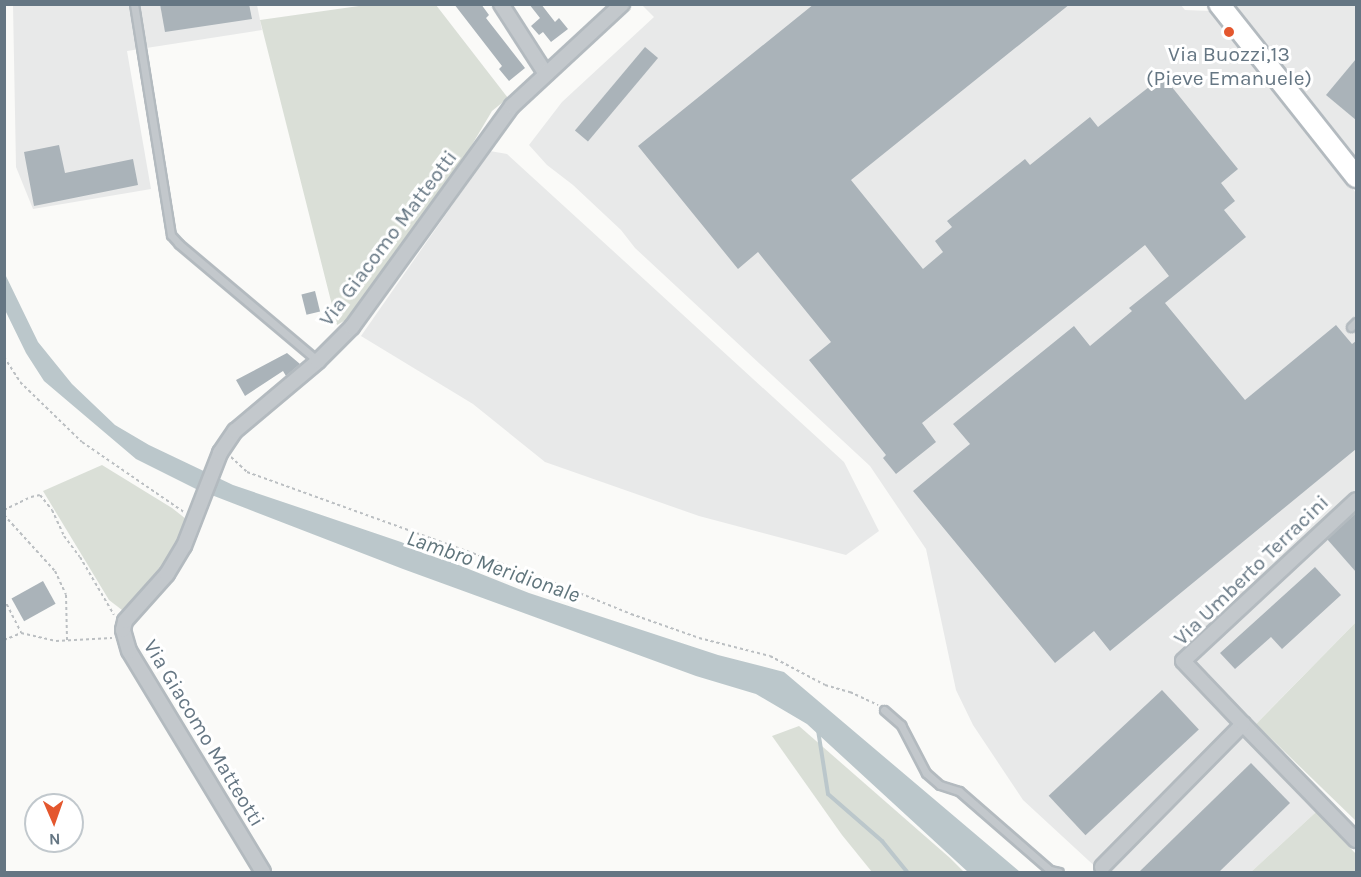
<!DOCTYPE html>
<html>
<head>
<meta charset="utf-8">
<style>
  body { margin:0 }
  #map { position:relative; width:1361px; height:877px; overflow:hidden; background:#fafaf8; font-family:Karla,sans-serif }
  div>[style] { position:absolute }
  .built>* { inset:0; background:#e8e9e9 }
  .green>* { inset:0; background:#dadfd7 }
  .water>* { inset:0; background:#bbc7cb }
  .stream>* { height:4px; margin:-2px; padding:0 2px; transform-origin:2px; border-radius:2px; background:#bbc7cb }
  .building>* { inset:0; background:#aab3b9; transform-origin:0 0 }
  .path>* { height:2px; margin-top:-1px; transform-origin:0; background:repeating-linear-gradient(90deg,#bbbfc2 0 3px,transparent 0 6px) }
  .roads { filter:drop-shadow(2px 0 #b3babf) drop-shadow(-2px 0 #b3babf) drop-shadow(0 2px #b3babf) drop-shadow(0 -2px #b3babf) }
  .service>* { height:7px; margin:-3.5px; padding:0 3.5px; transform-origin:3.5px; border-radius:3.5px; background:#c3c8cc }
  .minor>* { height:14px; margin:-7px; padding:0 7px; transform-origin:7px; border-radius:7px; background:#c3c8cc }
  .secondary>* { height:20px; margin:-10px; padding:0 10px; transform-origin:10px; border-radius:10px; background:#fff }
  .dots>* { width:16px; height:16px; translate:-50% -50%; box-sizing:border-box; border:3px solid #fff; border-radius:50% }
  span { translate:-50% -50%; white-space:nowrap; text-align:center; line-height:1.15; -webkit-text-stroke:6px #fff; paint-order:stroke }
  .poi-label { font-size:21px; color:#657683 }
  .street-label { font-size:21px; color:#657683 }
  .water-label { font-size:22px; color:#60757c; font-style:italic }
  .frame { position:absolute; inset:0; border:6px solid #657683; pointer-events:none }
  .north { position:absolute; left:24px; top:793px; width:60px; height:60px; box-sizing:border-box; background:#fff; border:2px solid #c1c8cd; border-radius:50%; rotate:178deg; font-size:16px; font-weight:700; line-height:24px; text-align:center; color:#657683 }
  .north::after { content:''; display:block; margin:auto; width:21px; height:27px; background:#e4572e; clip-path:polygon(50% 0,100% 100%,50% 72%,0 100%) }
</style>
</head>
<body>
<div id="map">
  <div class="built">
    <i style="clip-path:polygon(1180px 4px,1185px 10px,1210px 11px,1356px 193px,1356px 622px,1244px 736px,1316px 812px,1251px 872px,1101px 872px,1023px 800px,973px 725px,956px 690px,926px 549px,870px 466px,635px 248px,621px 230px,573px 185px,547px 165px,529px 145px,562px 102px,654px 17px,642px 5px)"></i>
    <i style="clip-path:polygon(13px 5px,257px 5px,262px 30px,127px 51px,151px 189px,33px 209px,16px 167px)"></i>
    <i style="clip-path:polygon(1229px 5px,1356px 5px,1356px 163px)"></i>
    <i style="clip-path:polygon(490px 151px,507px 154px,844px 462px,879px 531px,846px 555px,699px 516px,545px 462px,473px 404px,361px 336px)"></i>
  </div>
  <div class="green">
    <i style="clip-path:polygon(366px 5px,436px 5px,508px 98px,492px 111px,441px 197px,380px 275px,353px 316px,337px 325px,260px 20px)"></i>
    <i style="clip-path:polygon(102px 465px,172px 508px,186px 519px,188px 530px,169px 563px,132px 607px,122px 610px,109px 600px,43px 491px)"></i>
    <i style="clip-path:polygon(1356px 622px,1356px 821px,1256px 724px)"></i>
    <i style="clip-path:polygon(799px 726px,950px 858px,964px 872px,872px 872px,842px 835px,772px 736px)"></i>
    <i style="clip-path:polygon(1316px 812px,1356px 854px,1356px 872px,1251px 872px)"></i>
  </div>
  <div class="water">
    <i style="clip-path:polygon(4px 272px,38px 342px,72px 384px,115px 425px,149px 445px,233px 485px,401px 542px,529px 593px,718px 655px,784px 672px,1020px 872px,968px 872px,807px 724px,756px 694px,696px 676px,403px 569px,196px 489px,136px 459px,44px 381px,26px 353px,5px 310px)"></i>
  </div>
  <div class="stream">
    <i style="left:818px;top:730px;width:65px;rotate:81.1deg"></i>
    <i style="left:828px;top:794px;width:72px;rotate:41deg"></i>
    <i style="left:882px;top:841px;width:40px;rotate:51deg"></i>
  </div>
  <div class="building">
    <i style="clip-path:polygon(160px 4px,249px 4px,252px 19px,165px 32px)"></i>
    <i style="clip-path:polygon(454px 4px,481px 4px,489px 15px,486px 18px,525px 68px,509px 81px,499px 69px,502px 66px)"></i>
    <i style="clip-path:polygon(529px 4px,541px 4px,555px 22px,559px 18px,568px 29px,551px 42px,543px 32px,539px 35px,531px 26px,540px 18px)"></i>
    <i style="clip-path:polygon(814px 4px,1070px 4px,851px 180px,923px 269px,943px 252px,935px 241px,952px 227px,947px 221px,1025px 159px,1030px 165px,1090px 117px,1098px 127px,1163px 76px,1238px 169px,1221px 183px,1235px 201px,1224px 210px,1246px 237px,1165px 303px,1245px 400px,1336px 325px,1352px 344px,1356px 341px,1356px 449px,1110px 651px,1094px 631px,1055px 663px,913px 491px,970px 444px,953px 424px,1074px 326px,1090px 346px,1132px 311px,1129px 308px,1169px 276px,1145px 245px,922px 423px,936px 442px,896px 474px,883px 458px,886px 455px,809px 360px,831px 342px,758px 252px,738px 269px,638px 146px)"></i>
    <i style="left:645px;top:47px;width:17px;height:109px;rotate:40deg"></i>
    <i style="clip-path:polygon(1356px 59px,1356px 120px,1326px 95px)"></i>
    <i style="clip-path:polygon(59px 145px,65px 173px,133px 159px,138px 185px,34px 206px,24px 152px)"></i>
    <i style="left:315px;top:291px;width:21px;height:14px;rotate:76deg"></i>
    <i style="clip-path:polygon(287px 353px,300px 364px,286px 376px,283px 371px,245px 396px,236px 380px)"></i>
    <i style="clip-path:polygon(1356px 513px,1356px 572px,1327px 539px)"></i>
    <i style="clip-path:polygon(1315px 567px,1341px 595px,1282px 649px,1271px 637px,1235px 669px,1220px 653px)"></i>
    <i style="left:43px;top:581px;width:26px;height:36px;rotate:61deg"></i>
    <i style="left:1162px;top:690px;width:54px;height:155px;rotate:47deg"></i>
    <i style="clip-path:polygon(1251px 763px,1290px 803px,1218px 873px,1138px 873px)"></i>
  </div>
  <div class="path">
    <i style="left:4px;top:357px;width:30px;rotate:57deg"></i>
    <i style="left:20px;top:382px;width:86px;rotate:44.1deg"></i>
    <i style="left:82px;top:442px;width:124px;rotate:34.5deg"></i>
    <i style="left:231px;top:457px;width:22px;rotate:43deg"></i>
    <i style="left:247px;top:472px;width:319px;rotate:19.8deg"></i>
    <i style="left:547px;top:580px;width:91px;rotate:22deg"></i>
    <i style="left:631px;top:614px;width:72px;rotate:19.4deg"></i>
    <i style="left:699px;top:638px;width:73px;rotate:14.2deg"></i>
    <i style="left:770px;top:656px;width:62px;rotate:27.8deg"></i>
    <i style="left:825px;top:685px;width:26px;rotate:16deg"></i>
    <i style="left:850px;top:692px;width:31px;rotate:25deg"></i>
    <i style="left:4px;top:510px;width:30px;rotate:-26deg"></i>
    <i style="left:31px;top:497px;width:9px;rotate:-13deg"></i>
    <i style="left:40px;top:495px;width:19px;rotate:51deg"></i>
    <i style="left:52px;top:510px;width:29px;rotate:65deg"></i>
    <i style="left:64px;top:536px;width:26px;rotate:53deg"></i>
    <i style="left:80px;top:557px;width:67px;rotate:59.6deg"></i>
    <i style="left:4px;top:515px;width:76px;rotate:47.7deg"></i>
    <i style="left:55px;top:571px;width:26px;rotate:65deg"></i>
    <i style="left:66px;top:595px;width:45px;rotate:88.7deg"></i>
    <i style="left:4px;top:599px;width:38px;rotate:63deg"></i>
    <i style="left:21px;top:633px;width:36px;rotate:13deg"></i>
    <i style="left:56px;top:641px;width:56px;rotate:-3.1deg"></i>
    <i style="left:4px;top:640px;width:18px;rotate:-22deg"></i>
  </div>
  <div class="roads">
    <div class="service">
      <i style="left:134px;top:4px;width:234px;rotate:80.9deg"></i>
      <i style="left:171px;top:235px;width:12px;rotate:48deg"></i>
      <i style="left:179px;top:244px;width:182px;rotate:40.1deg"></i>
      <i style="left:1351px;top:327px;width:7px;rotate:-45deg"></i>
      <i style="left:884px;top:710px;width:23px;rotate:41deg"></i>
      <i style="left:901px;top:725px;width:54px;rotate:62.5deg"></i>
      <i style="left:926px;top:773px;width:18px;rotate:41deg"></i>
      <i style="left:940px;top:785px;width:20px;rotate:18deg"></i>
      <i style="left:959px;top:791px;width:121px;rotate:41deg"></i>
      <i style="left:1050px;top:870px;width:9px;rotate:13deg"></i>
    </div>
    <div class="minor">
      <i style="left:501px;top:4px;width:83px;rotate:57.3deg"></i>
      <i style="left:1243px;top:724px;width:162px;rotate:45.8deg"></i>
      <i style="left:1102px;top:867px;width:201px;rotate:-45.4deg"></i>
      <i style="left:1243px;top:724px;width:87px;rotate:-133.6deg"></i>
      <i style="left:1183px;top:661px;width:236px;rotate:-42.9deg"></i>
      <i style="left:263px;top:872px;width:258px;rotate:-121.2deg"></i>
      <i style="left:129px;top:651px;width:22px;rotate:-106deg"></i>
      <i style="left:123px;top:630px;width:9px;rotate:-77deg"></i>
      <i style="left:125px;top:621px;width:63px;rotate:-48.2deg"></i>
      <i style="left:167px;top:574px;width:33px;rotate:-59deg"></i>
      <i style="left:184px;top:546px;width:100px;rotate:-68.8deg"></i>
      <i style="left:220px;top:453px;width:27px;rotate:-56deg"></i>
      <i style="left:235px;top:431px;width:109px;rotate:-40.1deg"></i>
      <i style="left:318px;top:361px;width:48px;rotate:-45deg"></i>
      <i style="left:352px;top:327px;width:273px;rotate:-54.1deg"></i>
      <i style="left:512px;top:106px;width:150px;rotate:-42.8deg"></i>
    </div>
    <div class="secondary">
      <i style="left:1219px;top:4px;width:221px;rotate:51.6deg"></i>
    </div>
  </div>
  <div class="dots">
    <i style="left:1229px;top:32px;background:#e4572e"></i>
  </div>
  <div class="poi-label">
    <span style="left:1229px;top:66px">Via Buozzi,13<br>(Pieve Emanuele)</span>
  </div>
  <div class="street-label">
    <span style="left:388px;top:238px;rotate:-53deg">Via Giacomo Matteotti</span>
    <span style="left:1251px;top:570px;rotate:-44deg">Via Umberto Terracini</span>
    <span style="left:204px;top:733px;rotate:59deg">Via Giacomo Matteotti</span>
  </div>
  <div class="water-label">
    <span style="left:493px;top:567px;rotate:19deg">Lambro Meridionale</span>
  </div>
  <div class="frame"></div>
  <div class="north">N</div>
</div>
</body>
</html>
